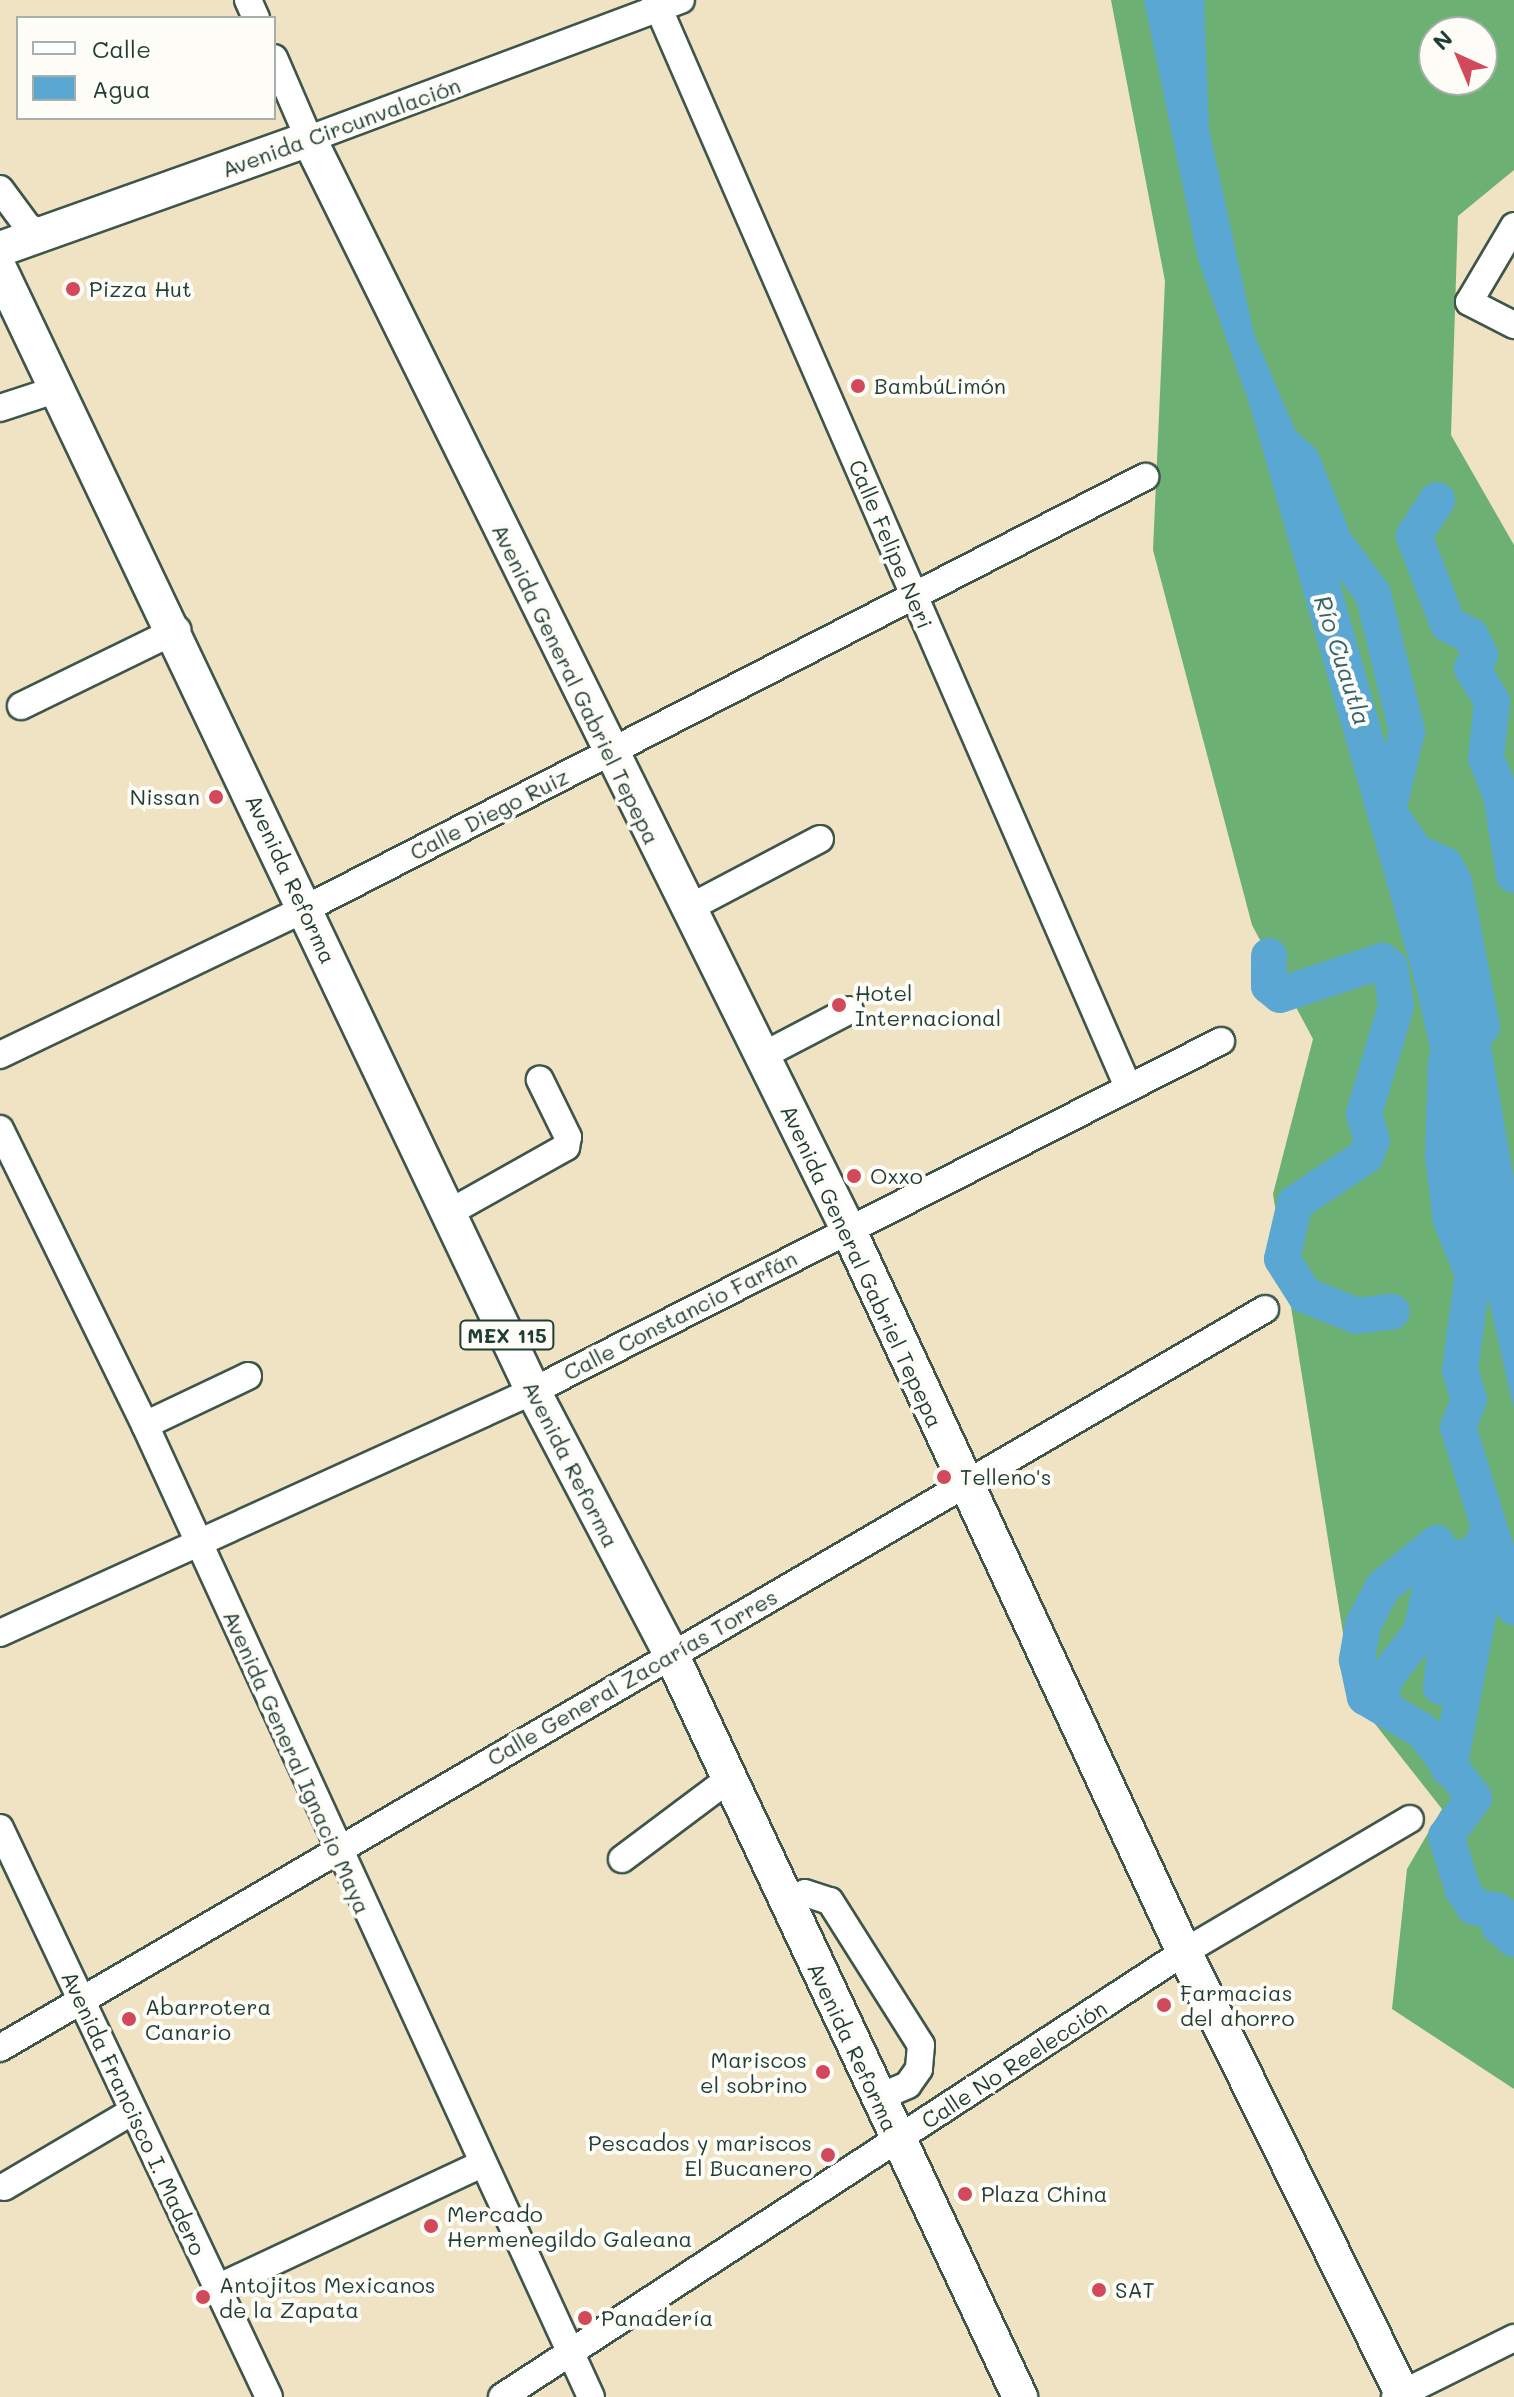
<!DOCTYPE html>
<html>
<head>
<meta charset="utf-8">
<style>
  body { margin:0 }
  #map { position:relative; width:1514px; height:2397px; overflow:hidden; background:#efe3c4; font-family:Mali,sans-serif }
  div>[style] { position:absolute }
  .forest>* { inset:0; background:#6cb074 }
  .water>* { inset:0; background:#59a7d2 }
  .river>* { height:36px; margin:-18px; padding:0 18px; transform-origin:18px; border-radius:18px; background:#59a7d2 }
  .roads { filter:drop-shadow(2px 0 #3e564a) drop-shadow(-2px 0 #3e564a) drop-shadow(0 2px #3e564a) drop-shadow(0 -2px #3e564a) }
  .minor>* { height:26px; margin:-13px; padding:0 13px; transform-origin:13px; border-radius:13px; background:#fff }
  .major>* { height:34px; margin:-17px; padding:0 17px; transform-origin:17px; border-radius:17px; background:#fff }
  .dots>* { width:22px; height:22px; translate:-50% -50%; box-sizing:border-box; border:4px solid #fdfcf7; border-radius:50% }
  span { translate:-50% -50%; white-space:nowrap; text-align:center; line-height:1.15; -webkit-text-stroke:8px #fdfcf7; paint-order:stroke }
  .shield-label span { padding:2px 6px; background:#fdfcf7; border:2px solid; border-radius:6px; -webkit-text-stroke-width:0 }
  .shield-label { font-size:20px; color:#1f3d34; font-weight:700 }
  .street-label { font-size:22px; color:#1f3d34 }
  .poi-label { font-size:22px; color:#1f3d34 }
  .left { translate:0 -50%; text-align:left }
  .right { translate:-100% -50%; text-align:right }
  .water-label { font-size:24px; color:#33626b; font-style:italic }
  .legend { position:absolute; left:16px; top:16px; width:260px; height:104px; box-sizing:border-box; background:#fdfcf7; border:2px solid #a4b0a9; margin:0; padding:10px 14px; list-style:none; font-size:24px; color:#1f3d34 }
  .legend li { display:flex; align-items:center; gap:16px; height:40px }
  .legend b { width:40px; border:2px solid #a4b0a9 }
  .north { position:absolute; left:1418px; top:16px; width:80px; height:80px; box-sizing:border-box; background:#fdfcf7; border:2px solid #a4b0a9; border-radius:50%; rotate:316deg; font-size:22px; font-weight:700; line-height:32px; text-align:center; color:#1f3d34 }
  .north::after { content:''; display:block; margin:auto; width:28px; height:36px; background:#d1495b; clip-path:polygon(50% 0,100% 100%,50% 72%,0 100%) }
</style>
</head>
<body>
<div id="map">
  <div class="forest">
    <i style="clip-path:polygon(evenodd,1111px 0,1514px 0,1514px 170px,1458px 216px,1451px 435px,1514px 545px,1514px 2089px,1392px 2009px,1407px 1869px,1442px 1809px,1353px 1696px,1273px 1194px,1313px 1039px,1252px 925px,1153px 550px,1165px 281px,1111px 0,1434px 32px,1482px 32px,1482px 80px,1434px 80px,1434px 32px)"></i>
  </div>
  <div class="water">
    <i style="clip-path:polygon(1144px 0,1204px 0,1209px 129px,1254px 334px,1299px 439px,1406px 816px,1482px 993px,1514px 1180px,1514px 1409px,1413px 975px,1250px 406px,1198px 259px)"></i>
  </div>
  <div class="river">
    <i style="left:1280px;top:441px;width:30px;rotate:42deg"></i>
    <i style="left:1302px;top:461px;width:88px;rotate:68.1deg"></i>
    <i style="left:1335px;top:543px;width:64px;rotate:53.3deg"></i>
    <i style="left:1373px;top:594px;width:141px;rotate:76.1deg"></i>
    <i style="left:1407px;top:731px;width:82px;rotate:103.4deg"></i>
    <i style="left:1388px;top:811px;width:50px;rotate:55.7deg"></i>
    <i style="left:1416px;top:852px;width:32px;rotate:24deg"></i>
    <i style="left:1445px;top:865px;width:19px;rotate:62deg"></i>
    <i style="left:1454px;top:882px;width:148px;rotate:79.1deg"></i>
    <i style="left:1437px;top:500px;width:43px;rotate:122.6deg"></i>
    <i style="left:1414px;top:536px;width:94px;rotate:68.9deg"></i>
    <i style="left:1448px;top:624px;width:25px;rotate:27deg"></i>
    <i style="left:1470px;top:635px;width:22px;rotate:63deg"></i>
    <i style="left:1480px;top:655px;width:15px;rotate:122deg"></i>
    <i style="left:1472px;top:668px;width:39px;rotate:59deg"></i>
    <i style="left:1492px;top:701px;width:57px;rotate:96deg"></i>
    <i style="left:1486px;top:758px;width:40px;rotate:68deg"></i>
    <i style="left:1501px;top:795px;width:81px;rotate:80.8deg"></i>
    <i style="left:1269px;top:956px;width:30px;rotate:90deg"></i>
    <i style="left:1269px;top:986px;width:14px;rotate:39deg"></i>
    <i style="left:1280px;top:995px;width:108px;rotate:-18.4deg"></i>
    <i style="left:1382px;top:961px;width:10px;rotate:37deg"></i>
    <i style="left:1390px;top:967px;width:39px;rotate:81deg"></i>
    <i style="left:1396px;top:1006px;width:113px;rotate:106.5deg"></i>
    <i style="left:1364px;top:1114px;width:27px;rotate:73deg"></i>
    <i style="left:1372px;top:1140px;width:17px;rotate:111deg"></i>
    <i style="left:1366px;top:1156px;width:85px;rotate:146.5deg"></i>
    <i style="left:1295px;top:1203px;width:57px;rotate:103.1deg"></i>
    <i style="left:1282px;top:1259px;width:43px;rotate:57.4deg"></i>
    <i style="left:1305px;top:1295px;width:56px;rotate:22deg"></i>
    <i style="left:1357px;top:1316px;width:35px;rotate:-7deg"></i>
    <i style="left:1446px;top:1062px;width:94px;rotate:91.8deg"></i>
    <i style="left:1443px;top:1156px;width:64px;rotate:82.9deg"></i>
    <i style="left:1451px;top:1220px;width:58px;rotate:67.8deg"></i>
    <i style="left:1473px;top:1274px;width:97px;rotate:97.7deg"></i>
    <i style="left:1460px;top:1370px;width:30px;rotate:73deg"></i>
    <i style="left:1469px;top:1399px;width:30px;rotate:111deg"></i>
    <i style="left:1458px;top:1427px;width:189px;rotate:72.7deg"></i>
    <i style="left:1437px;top:1543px;width:70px;rotate:140.8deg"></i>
    <i style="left:1383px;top:1587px;width:43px;rotate:117.8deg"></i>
    <i style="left:1363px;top:1625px;width:36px;rotate:100deg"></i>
    <i style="left:1357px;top:1660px;width:38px;rotate:78deg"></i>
    <i style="left:1365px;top:1697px;width:67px;rotate:30.4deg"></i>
    <i style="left:1423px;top:1731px;width:84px;rotate:52.7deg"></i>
    <i style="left:1474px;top:1798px;width:47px;rotate:126.4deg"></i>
    <i style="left:1446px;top:1836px;width:57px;rotate:72.5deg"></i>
    <i style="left:1463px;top:1890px;width:20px;rotate:57deg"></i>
    <i style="left:1474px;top:1907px;width:24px;rotate:9deg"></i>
    <i style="left:1498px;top:1911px;width:15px;rotate:86deg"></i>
    <i style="left:1499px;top:1926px;width:20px;rotate:41deg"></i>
    <i style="left:1441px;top:1687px;width:98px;rotate:-83.5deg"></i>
    <i style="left:1379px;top:1705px;width:29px;rotate:-76deg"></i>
    <i style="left:1386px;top:1677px;width:57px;rotate:-52.1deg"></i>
    <i style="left:1421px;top:1632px;width:72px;rotate:-77.9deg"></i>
    <i style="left:1436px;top:1562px;width:43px;rotate:-10.8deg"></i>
    <i style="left:1478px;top:1554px;width:28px;rotate:-67deg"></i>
    <i style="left:1449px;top:1769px;width:177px;rotate:-79.3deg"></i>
    <i style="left:1482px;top:1595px;width:41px;rotate:-95.6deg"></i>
  </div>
  <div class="roads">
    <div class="minor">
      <i style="left:248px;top:0;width:20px;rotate:66deg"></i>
      <i style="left:655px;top:0;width:1185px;rotate:66.48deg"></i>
      <i style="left:274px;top:58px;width:88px;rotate:66.6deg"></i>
      <i style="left:309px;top:139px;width:397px;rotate:-20.5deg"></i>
      <i style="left:0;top:189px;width:47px;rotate:53.6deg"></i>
      <i style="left:28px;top:227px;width:22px;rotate:22deg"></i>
      <i style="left:1514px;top:226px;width:88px;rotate:120.6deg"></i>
      <i style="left:1469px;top:302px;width:51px;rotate:27.1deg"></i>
      <i style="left:0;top:408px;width:61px;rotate:-18.1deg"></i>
      <i style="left:21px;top:706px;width:174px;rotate:-26deg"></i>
      <i style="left:689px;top:908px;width:148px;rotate:-27.8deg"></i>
      <i style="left:0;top:1055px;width:338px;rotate:-25.6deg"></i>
      <i style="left:305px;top:909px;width:945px;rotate:-27.22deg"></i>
      <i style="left:762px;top:1056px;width:99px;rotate:-27.6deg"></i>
      <i style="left:0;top:1129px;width:330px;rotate:63.9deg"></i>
      <i style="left:145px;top:1425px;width:1069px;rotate:65.35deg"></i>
      <i style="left:452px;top:1211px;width:131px;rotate:-29.3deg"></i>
      <i style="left:566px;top:1147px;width:10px;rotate:-79deg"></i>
      <i style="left:568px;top:1137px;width:64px;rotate:-116.2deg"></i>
      <i style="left:145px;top:1425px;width:114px;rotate:-25.4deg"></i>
      <i style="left:0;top:1633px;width:585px;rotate:-24.42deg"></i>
      <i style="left:533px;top:1391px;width:772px;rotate:-26.96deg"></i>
      <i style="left:0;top:1828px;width:629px;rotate:64.7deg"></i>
      <i style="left:622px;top:1859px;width:134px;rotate:-36.8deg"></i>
      <i style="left:784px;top:1903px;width:23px;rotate:-25deg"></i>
      <i style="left:805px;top:1893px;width:26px;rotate:18deg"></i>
      <i style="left:830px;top:1901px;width:170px;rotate:57.7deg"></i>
      <i style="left:921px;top:2045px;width:24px;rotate:95deg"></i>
      <i style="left:919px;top:2069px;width:19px;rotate:125deg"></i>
      <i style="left:908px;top:2085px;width:34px;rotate:157deg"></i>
      <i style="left:0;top:2048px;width:1465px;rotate:-30.29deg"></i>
      <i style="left:4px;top:2187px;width:150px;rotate:-30.5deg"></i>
      <i style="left:217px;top:2288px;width:293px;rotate:-25.1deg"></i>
      <i style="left:502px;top:2397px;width:814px;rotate:-33.12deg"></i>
      <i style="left:1184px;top:1952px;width:262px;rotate:-30.5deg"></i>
      <i style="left:1395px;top:2397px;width:133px;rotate:-26.4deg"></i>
    </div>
    <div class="major">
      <i style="left:0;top:249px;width:328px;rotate:-19.6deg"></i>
      <i style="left:309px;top:139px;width:1216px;rotate:63.69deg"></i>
      <i style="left:848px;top:1229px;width:797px;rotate:65.07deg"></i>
      <i style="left:1184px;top:1952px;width:496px;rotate:63.7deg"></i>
      <i style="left:0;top:270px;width:1241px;rotate:64.57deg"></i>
      <i style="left:533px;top:1391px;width:299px;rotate:62.3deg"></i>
      <i style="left:672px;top:1656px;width:819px;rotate:64.84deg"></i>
    </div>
  </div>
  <div class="dots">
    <i style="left:73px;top:289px;background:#d1495b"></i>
    <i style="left:858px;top:386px;background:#d1495b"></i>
    <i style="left:216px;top:797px;background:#d1495b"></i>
    <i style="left:839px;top:1005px;background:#d1495b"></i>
    <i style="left:854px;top:1176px;background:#d1495b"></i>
    <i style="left:944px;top:1477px;background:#d1495b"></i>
    <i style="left:1164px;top:2005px;background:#d1495b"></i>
    <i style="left:129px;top:2019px;background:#d1495b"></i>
    <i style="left:823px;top:2072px;background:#d1495b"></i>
    <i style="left:828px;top:2155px;background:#d1495b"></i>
    <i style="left:965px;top:2194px;background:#d1495b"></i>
    <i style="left:431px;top:2226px;background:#d1495b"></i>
    <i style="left:1099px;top:2290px;background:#d1495b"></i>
    <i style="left:203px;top:2297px;background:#d1495b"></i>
    <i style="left:585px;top:2318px;background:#d1495b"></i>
  </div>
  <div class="shield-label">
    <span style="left:507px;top:1335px">MEX 115</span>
  </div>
  <div class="street-label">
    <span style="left:341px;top:127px;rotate:-20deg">Avenida Circunvalación</span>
    <span style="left:891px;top:544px;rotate:67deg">Calle Felipe Neri</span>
    <span style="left:576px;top:684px;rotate:64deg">Avenida General Gabriel Tepepa</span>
    <span style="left:489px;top:814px;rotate:-27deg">Calle Diego Ruiz</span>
    <span style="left:291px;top:879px;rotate:65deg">Avenida Reforma</span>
    <span style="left:862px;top:1266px;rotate:65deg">Avenida General Gabriel Tepepa</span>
    <span style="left:680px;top:1315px;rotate:-27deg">Calle Constancio Farfán</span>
    <span style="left:571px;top:1464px;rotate:63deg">Avenida Reforma</span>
    <span style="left:632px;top:1677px;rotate:-30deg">Calle General Zacarías Torres</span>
    <span style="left:297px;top:1762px;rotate:66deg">Avenida General Ignacio Maya</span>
    <span style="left:853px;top:2047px;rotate:65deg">Avenida Reforma</span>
    <span style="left:1014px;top:2064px;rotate:-33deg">Calle No Reelección</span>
    <span style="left:134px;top:2113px;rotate:65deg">Avenida Francisco I. Madero</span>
  </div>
  <div class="poi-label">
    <span class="left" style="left:89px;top:289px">Pizza Hut</span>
    <span class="left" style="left:874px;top:386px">BambúLimón</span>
    <span class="right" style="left:200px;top:797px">Nissan</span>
    <span class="left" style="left:855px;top:1005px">Hotel<br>Internacional</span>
    <span class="left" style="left:870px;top:1176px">Oxxo</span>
    <span class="left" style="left:960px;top:1477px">Telleno's</span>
    <span class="left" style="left:1180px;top:2005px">Farmacias<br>del ahorro</span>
    <span class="left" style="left:145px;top:2019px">Abarrotera<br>Canario</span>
    <span class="right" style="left:807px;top:2072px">Mariscos<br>el sobrino</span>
    <span class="right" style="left:812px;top:2155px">Pescados y mariscos<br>El Bucanero</span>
    <span class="left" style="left:981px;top:2194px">Plaza China</span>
    <span class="left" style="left:447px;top:2226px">Mercado<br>Hermenegildo Galeana</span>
    <span class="left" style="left:219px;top:2297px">Antojitos Mexicanos<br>de la Zapata</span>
    <span class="left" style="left:1115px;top:2290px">SAT</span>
    <span class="left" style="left:601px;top:2318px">Panadería</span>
  </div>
  <div class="water-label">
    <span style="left:1343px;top:660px;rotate:72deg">Río Cuautla</span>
  </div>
  <ul class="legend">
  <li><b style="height:10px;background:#fff"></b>Calle</li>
  <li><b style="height:22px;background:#59a7d2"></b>Agua</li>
  </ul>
  <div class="north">N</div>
</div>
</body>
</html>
